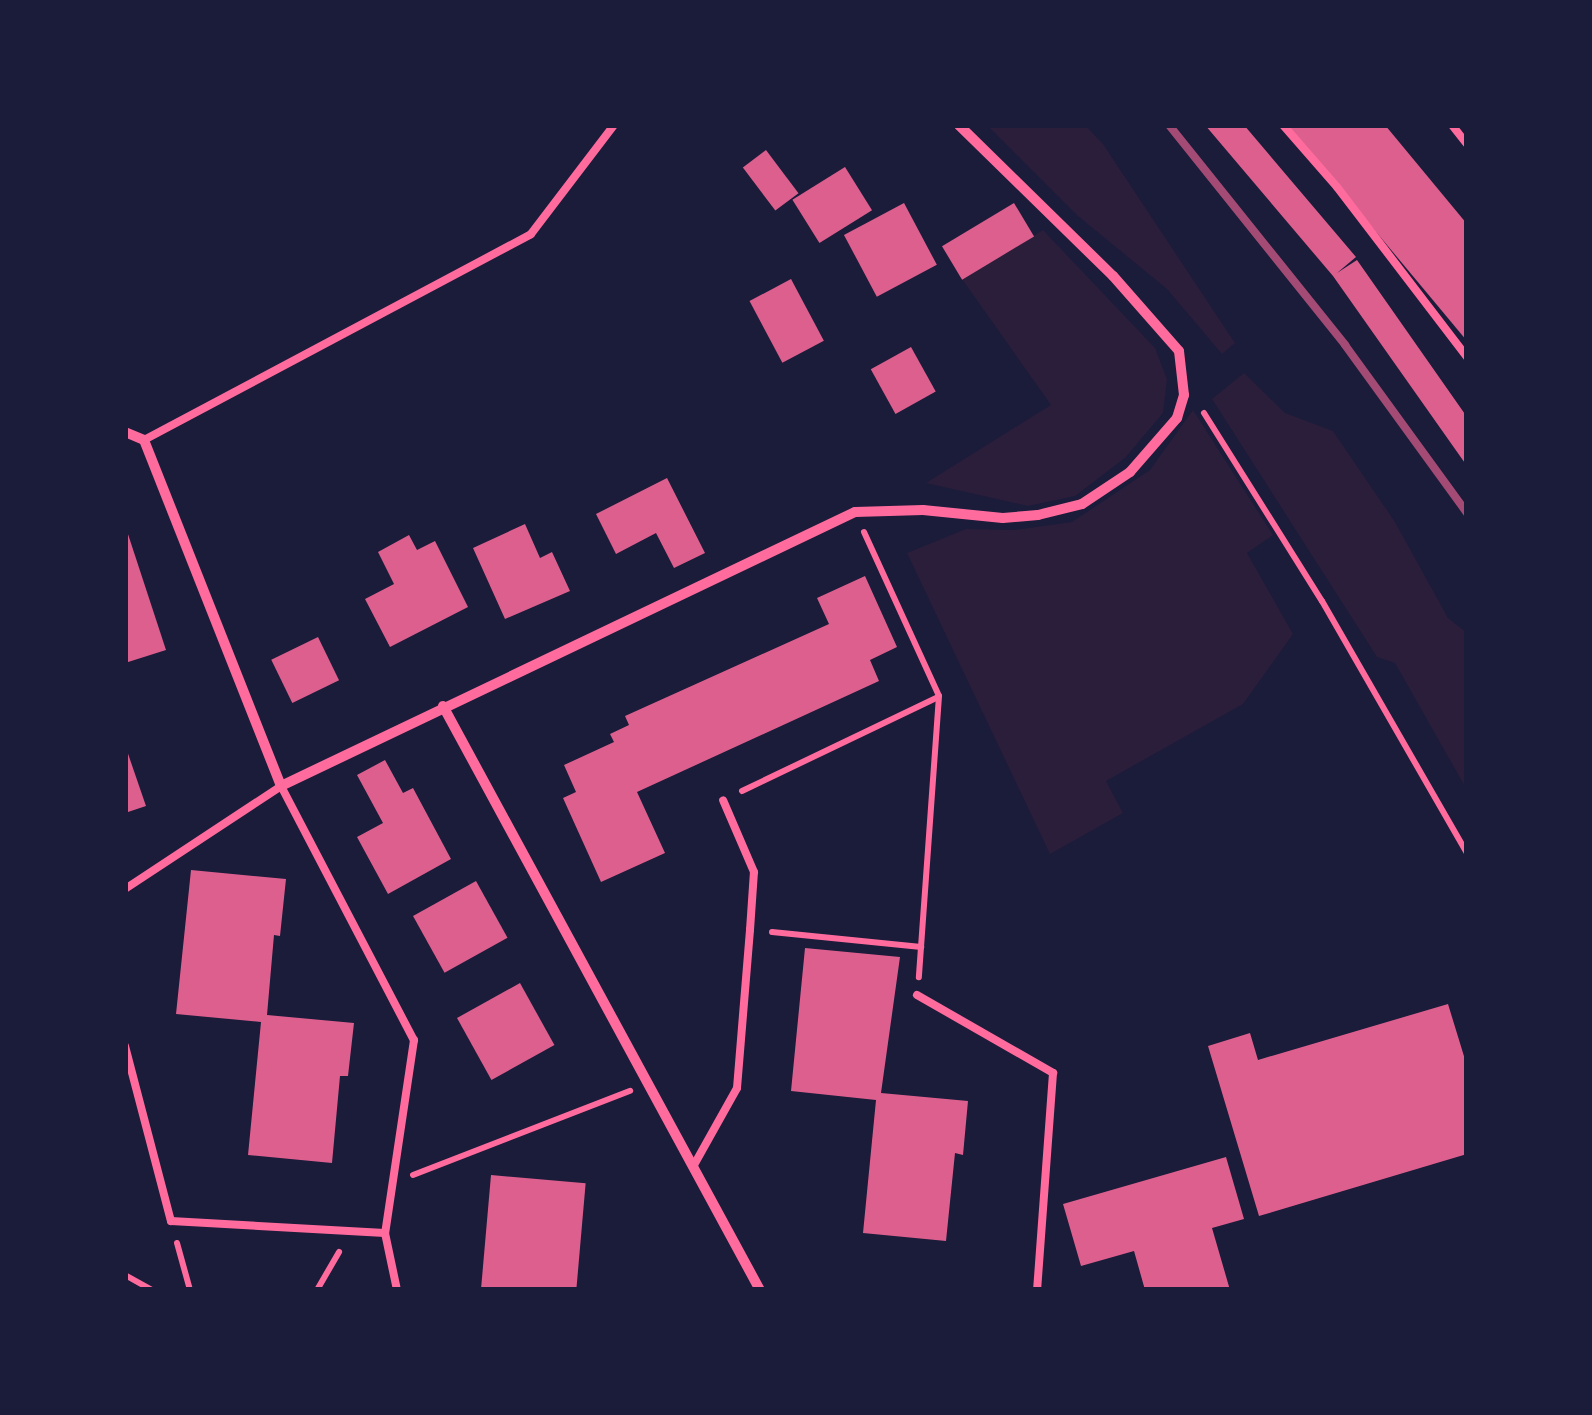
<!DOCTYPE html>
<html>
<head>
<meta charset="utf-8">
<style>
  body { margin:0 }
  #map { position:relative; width:1592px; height:1415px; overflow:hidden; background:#1b1b3a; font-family:"IBM Plex Sans",sans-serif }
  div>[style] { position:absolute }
  .green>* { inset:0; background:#2a1e3b }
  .building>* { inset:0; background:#dd5f8e; transform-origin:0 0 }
  .path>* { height:6px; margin:-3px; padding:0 3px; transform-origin:3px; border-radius:3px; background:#ff6b9d }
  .service>* { height:8px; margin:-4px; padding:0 4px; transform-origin:4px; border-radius:4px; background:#ff6b9d }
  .minor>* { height:10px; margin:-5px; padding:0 5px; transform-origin:5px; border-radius:5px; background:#ff6b9d }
  .rail>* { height:8px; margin:-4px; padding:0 4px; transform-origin:4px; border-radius:4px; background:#a44b75 }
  span { translate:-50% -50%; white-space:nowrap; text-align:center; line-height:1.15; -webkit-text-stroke:8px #1b1b3a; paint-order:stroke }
  .frame { position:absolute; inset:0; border:128px solid #1b1b3a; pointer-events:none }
</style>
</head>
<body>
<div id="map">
  <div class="green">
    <i style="clip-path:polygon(987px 125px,1085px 125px,1103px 144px,1235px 343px,1222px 354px,1167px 289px,1078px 216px)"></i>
    <i style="clip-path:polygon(1043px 230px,1155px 348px,1167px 379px,1163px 413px,1125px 458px,1075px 496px,1028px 506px,926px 483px,1051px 405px,962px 279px)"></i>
    <i style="clip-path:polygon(1244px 373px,1285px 413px,1333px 431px,1395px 522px,1448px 618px,1467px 633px,1467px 790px,1395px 663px,1377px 657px,1212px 399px)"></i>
    <i style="clip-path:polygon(1193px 410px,1273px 535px,1247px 553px,1293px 634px,1243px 704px,1106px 781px,1123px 813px,1050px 854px,907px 553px,966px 529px,1014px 530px,1072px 522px,1150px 470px)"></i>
  </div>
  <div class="building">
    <i style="clip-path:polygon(1205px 125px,1244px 125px,1356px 257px,1337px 273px,1357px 260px,1467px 417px,1467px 466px,1333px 276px)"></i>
    <i style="clip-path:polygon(1287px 125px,1385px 125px,1467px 224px,1467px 341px)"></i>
    <i style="left:766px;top:150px;width:54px;height:29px;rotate:53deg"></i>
    <i style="left:845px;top:167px;width:51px;height:62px;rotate:58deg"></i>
    <i style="left:904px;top:203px;width:70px;height:68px;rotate:62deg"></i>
    <i style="left:1014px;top:203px;width:39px;height:84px;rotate:59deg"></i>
    <i style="left:791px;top:279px;width:70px;height:47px;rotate:62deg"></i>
    <i style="left:911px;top:347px;width:51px;height:46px;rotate:61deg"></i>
    <i style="clip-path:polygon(667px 478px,705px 553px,674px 568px,656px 533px,616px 554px,596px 514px)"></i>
    <i style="clip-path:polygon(525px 524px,540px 558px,552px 552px,570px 591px,505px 619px,473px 548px)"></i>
    <i style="clip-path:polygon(125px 525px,166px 650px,125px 663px)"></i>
    <i style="clip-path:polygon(409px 535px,417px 550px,435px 541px,468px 607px,390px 647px,365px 599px,394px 584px,378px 552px)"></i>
    <i style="clip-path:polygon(865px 576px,897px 647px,870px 660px,879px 681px,637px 792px,665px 853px,601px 882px,563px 798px,576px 792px,564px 765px,614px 742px,610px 734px,629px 725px,625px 716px,829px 624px,817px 598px)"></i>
    <i style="left:318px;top:637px;width:48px;height:52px;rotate:64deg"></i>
    <i style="clip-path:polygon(125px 745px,146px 806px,125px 813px)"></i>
    <i style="clip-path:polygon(385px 760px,403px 793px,413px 788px,451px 859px,388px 894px,357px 837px,383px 823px,357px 775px)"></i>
    <i style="clip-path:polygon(191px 870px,286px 879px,280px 936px,274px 935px,267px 1015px,354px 1023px,348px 1076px,340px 1076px,332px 1163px,248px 1155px,261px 1022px,176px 1014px)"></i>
    <i style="left:476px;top:881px;width:65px;height:72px;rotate:61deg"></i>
    <i style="clip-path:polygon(805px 948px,900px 957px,881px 1093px,968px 1101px,963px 1155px,955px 1153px,946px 1241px,863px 1233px,876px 1100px,791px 1091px)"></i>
    <i style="left:520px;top:983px;width:71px;height:72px;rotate:61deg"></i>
    <i style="clip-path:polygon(1448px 1004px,1467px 1066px,1467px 1154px,1259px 1216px,1208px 1046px,1250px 1033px,1258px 1060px)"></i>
    <i style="clip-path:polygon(1226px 1157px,1244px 1219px,1212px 1228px,1230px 1290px,1145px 1290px,1134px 1251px,1081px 1266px,1063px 1204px)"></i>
    <i style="left:491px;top:1175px;width:95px;height:116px;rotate:5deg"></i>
  </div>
  <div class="path">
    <i style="left:1204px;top:413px;width:222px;rotate:57.9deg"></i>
    <i style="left:1322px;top:601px;width:291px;rotate:60.1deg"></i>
    <i style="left:864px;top:532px;width:180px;rotate:65.4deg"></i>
    <i style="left:939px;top:696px;width:282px;rotate:94.1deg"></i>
    <i style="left:742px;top:791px;width:217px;rotate:-25.6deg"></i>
    <i style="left:772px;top:932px;width:150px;rotate:5.7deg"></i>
    <i style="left:413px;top:1175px;width:233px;rotate:-21.2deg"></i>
    <i style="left:177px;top:1243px;width:49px;rotate:74.5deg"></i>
    <i style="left:125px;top:1275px;width:31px;rotate:29deg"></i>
    <i style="left:317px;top:1290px;width:44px;rotate:-59.9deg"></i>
  </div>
  <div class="service">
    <i style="left:1283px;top:125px;width:82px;rotate:48.9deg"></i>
    <i style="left:1337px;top:187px;width:214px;rotate:52.6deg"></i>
    <i style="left:1452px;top:125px;width:24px;rotate:52deg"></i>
    <i style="left:144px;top:440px;width:438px;rotate:-28deg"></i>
    <i style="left:531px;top:234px;width:137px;rotate:-52.7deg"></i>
    <i style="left:125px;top:889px;width:187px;rotate:-33.4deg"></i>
    <i style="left:281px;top:786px;width:287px;rotate:62.4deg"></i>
    <i style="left:414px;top:1040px;width:195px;rotate:98.5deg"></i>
    <i style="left:917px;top:995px;width:157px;rotate:29.8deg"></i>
    <i style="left:1053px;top:1073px;width:218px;rotate:94.2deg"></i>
    <i style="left:125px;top:1046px;width:181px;rotate:75.3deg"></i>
    <i style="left:171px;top:1221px;width:214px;rotate:3.2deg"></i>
    <i style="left:385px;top:1233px;width:58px;rotate:78.1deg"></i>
    <i style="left:694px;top:1165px;width:88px;rotate:-60.8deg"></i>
    <i style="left:737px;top:1088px;width:159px;rotate:-85.3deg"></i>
    <i style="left:750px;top:930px;width:58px;rotate:-86.1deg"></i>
    <i style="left:754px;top:872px;width:78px;rotate:-113.3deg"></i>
  </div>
  <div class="minor">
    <i style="left:125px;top:432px;width:21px;rotate:23deg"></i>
    <i style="left:144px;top:440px;width:372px;rotate:68.4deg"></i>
    <i style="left:281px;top:786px;width:636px;rotate:-25.52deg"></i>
    <i style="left:855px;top:512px;width:68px;rotate:-1.7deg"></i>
    <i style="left:923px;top:510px;width:80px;rotate:5.7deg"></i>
    <i style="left:1003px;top:518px;width:35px;rotate:-5deg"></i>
    <i style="left:1038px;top:515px;width:45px;rotate:-14deg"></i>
    <i style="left:1082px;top:504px;width:58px;rotate:-33.7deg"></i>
    <i style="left:1130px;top:472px;width:72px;rotate:-49deg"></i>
    <i style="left:1177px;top:418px;width:24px;rotate:-73deg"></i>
    <i style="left:1184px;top:395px;width:44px;rotate:-96.5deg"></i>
    <i style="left:1179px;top:351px;width:100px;rotate:-131.3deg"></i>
    <i style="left:1113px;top:276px;width:216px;rotate:-135.6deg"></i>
    <i style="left:443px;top:706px;width:664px;rotate:61.51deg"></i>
  </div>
  <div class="rail">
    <i style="left:1169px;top:125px;width:282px;rotate:51.3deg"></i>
    <i style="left:1345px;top:345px;width:208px;rotate:54deg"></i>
  </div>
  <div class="frame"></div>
</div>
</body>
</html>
